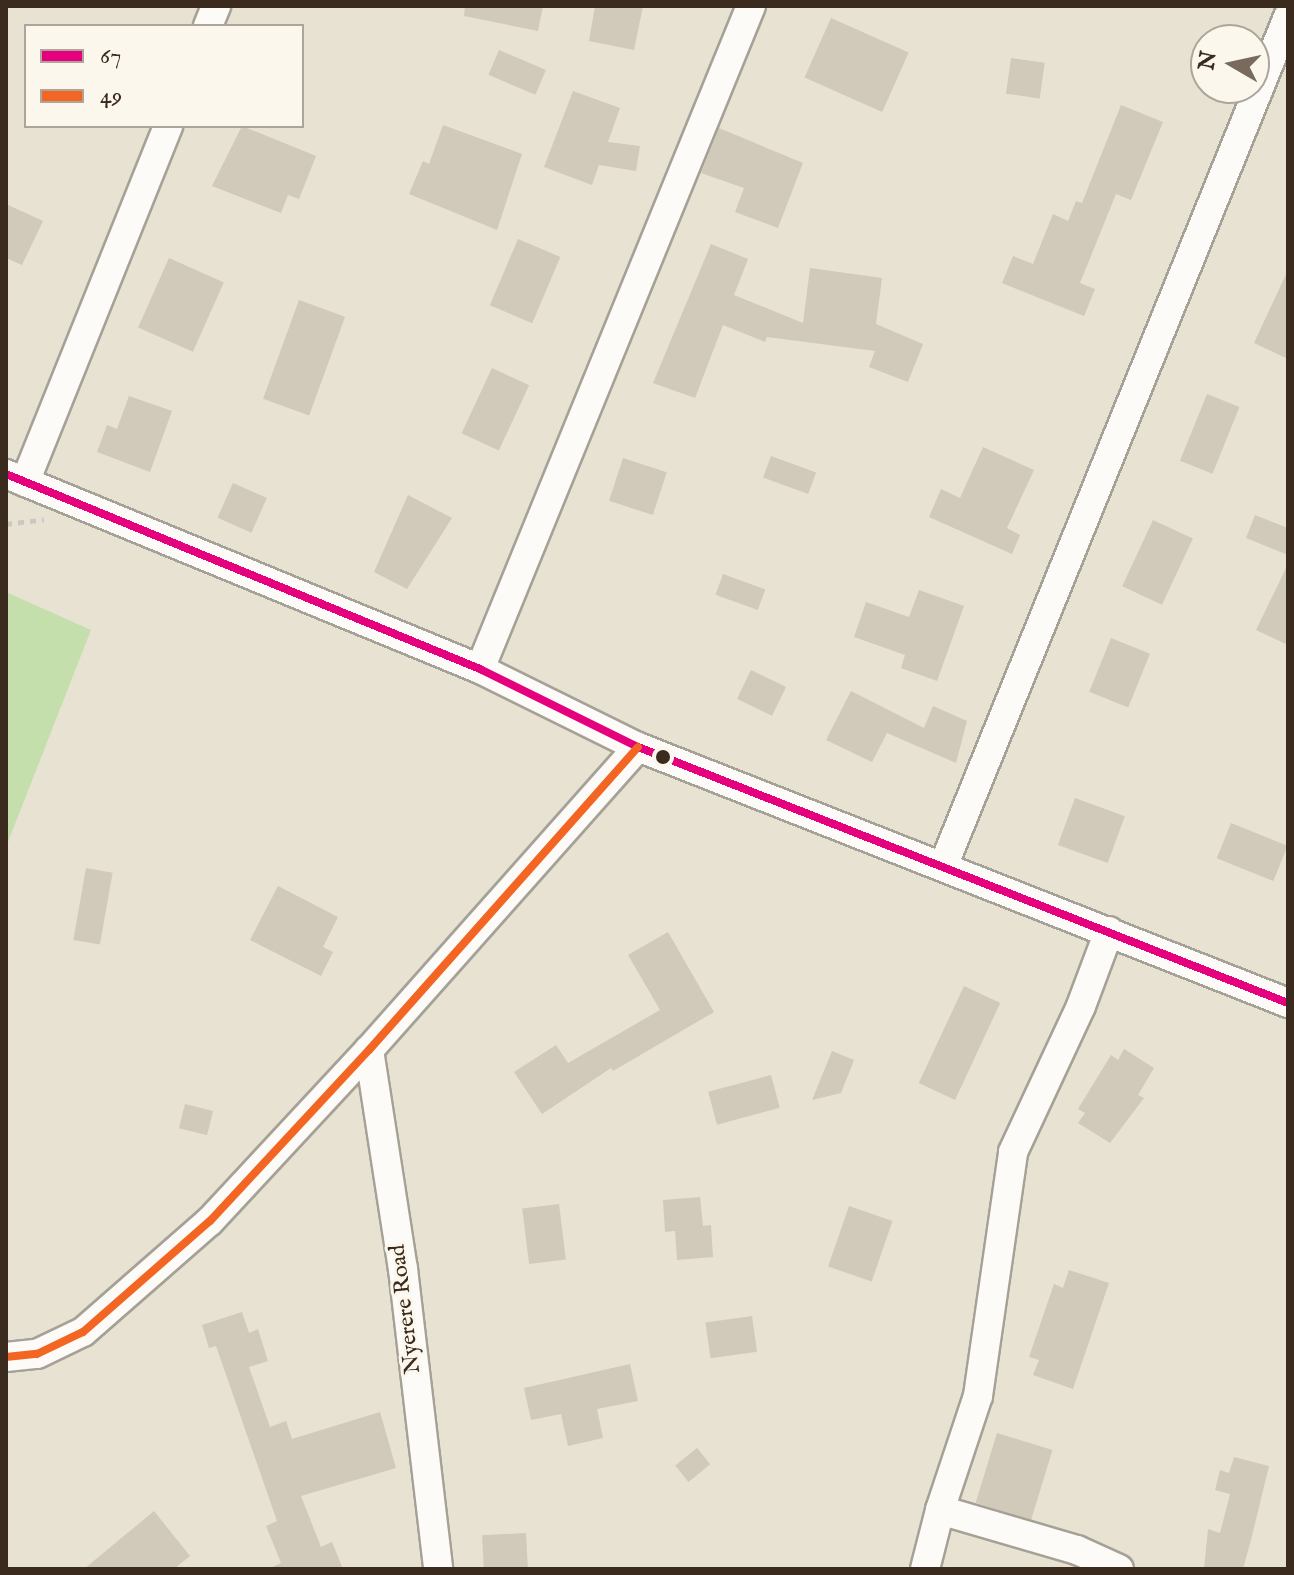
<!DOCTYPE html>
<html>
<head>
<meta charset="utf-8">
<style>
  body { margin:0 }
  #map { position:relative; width:1294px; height:1575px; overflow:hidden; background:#e8e2d2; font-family:"IM FELL English",serif }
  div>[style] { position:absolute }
  .green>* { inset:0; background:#c5dfac }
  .building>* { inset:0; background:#d1c9ba; transform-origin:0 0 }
  .path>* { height:5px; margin-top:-2.5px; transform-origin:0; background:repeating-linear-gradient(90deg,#cbc8c4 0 6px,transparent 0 12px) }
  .roads { filter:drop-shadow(2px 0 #a6a196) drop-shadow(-2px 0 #a6a196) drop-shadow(0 2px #a6a196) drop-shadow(0 -2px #a6a196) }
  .minor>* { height:28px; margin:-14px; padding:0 14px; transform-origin:14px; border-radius:14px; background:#fcfbf8 }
  .bus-1>* { height:8px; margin:-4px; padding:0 4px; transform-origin:4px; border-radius:4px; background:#e5007d }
  .bus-2>* { height:8px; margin:-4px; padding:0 4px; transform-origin:4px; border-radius:4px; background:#f26522 }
  .dots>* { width:22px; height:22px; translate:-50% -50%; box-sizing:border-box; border:4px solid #fbf7ec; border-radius:50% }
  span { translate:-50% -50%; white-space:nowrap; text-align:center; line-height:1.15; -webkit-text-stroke:6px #fbf7ec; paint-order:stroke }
  .street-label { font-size:22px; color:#3b2a1e }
  .frame { position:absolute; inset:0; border:8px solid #3b2a1e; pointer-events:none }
  .legend { position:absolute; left:24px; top:24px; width:280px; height:104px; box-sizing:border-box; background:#fbf7ec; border:2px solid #aea59a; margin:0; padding:10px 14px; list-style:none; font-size:24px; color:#3b2a1e }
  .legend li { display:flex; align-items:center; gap:16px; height:40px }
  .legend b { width:40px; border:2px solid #aea59a }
  .north { position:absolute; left:1190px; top:24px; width:80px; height:80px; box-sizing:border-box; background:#fbf7ec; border:2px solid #aea59a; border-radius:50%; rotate:279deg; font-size:22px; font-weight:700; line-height:32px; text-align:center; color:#3b2a1e }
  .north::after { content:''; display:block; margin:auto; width:28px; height:36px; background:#786a5d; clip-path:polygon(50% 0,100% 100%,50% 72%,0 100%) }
</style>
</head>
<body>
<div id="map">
  <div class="green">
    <i style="clip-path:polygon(6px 592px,91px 630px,6px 847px)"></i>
  </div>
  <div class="building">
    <i style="clip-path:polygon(465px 6px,543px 6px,538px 31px,464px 16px)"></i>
    <i style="clip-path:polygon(595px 6px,643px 6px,634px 50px,589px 41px)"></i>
    <i style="left:831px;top:18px;width:85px;height:65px;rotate:24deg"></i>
    <i style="left:499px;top:50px;width:51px;height:27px;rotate:23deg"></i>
    <i style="left:1011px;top:58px;width:34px;height:36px;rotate:8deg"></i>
    <i style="clip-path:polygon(573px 91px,620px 108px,608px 142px,640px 146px,636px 171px,599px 165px,592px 185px,544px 167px)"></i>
    <i style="clip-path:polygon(1121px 105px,1163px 122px,1131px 200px,1116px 194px,1080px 283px,1095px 289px,1084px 316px,1002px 283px,1013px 256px,1033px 264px,1053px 214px,1068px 221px,1076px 201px,1082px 203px)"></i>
    <i style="clip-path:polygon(443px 125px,522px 154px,497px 230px,409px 194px,423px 161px,429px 164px)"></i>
    <i style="clip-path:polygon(242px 126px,316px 156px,299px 199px,288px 195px,281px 213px,212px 186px)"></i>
    <i style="clip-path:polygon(719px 128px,803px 163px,778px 228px,735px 212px,744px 188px,701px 173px)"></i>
    <i style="clip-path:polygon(6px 204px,43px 221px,22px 265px,6px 258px)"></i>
    <i style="left:518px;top:239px;width:46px;height:72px;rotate:23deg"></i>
    <i style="clip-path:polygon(711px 244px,748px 259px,734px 295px,803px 323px,810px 268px,882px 278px,876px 324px,923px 344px,908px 382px,869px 367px,875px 351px,767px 337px,765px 342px,723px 325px,695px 398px,653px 383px)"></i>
    <i style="left:169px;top:258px;width:60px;height:76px;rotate:24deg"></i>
    <i style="clip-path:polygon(1288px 270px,1288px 359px,1254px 343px)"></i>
    <i style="left:299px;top:300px;width:49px;height:105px;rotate:20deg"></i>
    <i style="left:492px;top:368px;width:41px;height:72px;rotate:25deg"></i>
    <i style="left:1207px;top:394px;width:35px;height:72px;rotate:22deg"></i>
    <i style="clip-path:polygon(129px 396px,172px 411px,150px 472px,97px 452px,107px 425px,117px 429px)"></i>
    <i style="clip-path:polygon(983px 447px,1034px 470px,1007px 528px,1020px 535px,1012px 554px,929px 517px,941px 489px,960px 498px)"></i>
    <i style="left:771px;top:456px;width:48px;height:23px;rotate:20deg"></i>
    <i style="left:623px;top:458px;width:46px;height:45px;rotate:18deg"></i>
    <i style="left:233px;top:483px;width:37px;height:38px;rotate:24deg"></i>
    <i style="clip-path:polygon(408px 495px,452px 518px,407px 589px,374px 572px)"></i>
    <i style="clip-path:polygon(1255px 515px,1288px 528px,1288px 555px,1246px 538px)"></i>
    <i style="left:1153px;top:520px;width:44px;height:73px;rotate:25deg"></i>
    <i style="clip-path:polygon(1288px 564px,1288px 645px,1256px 630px)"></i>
    <i style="left:723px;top:574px;width:45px;height:22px;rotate:20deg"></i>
    <i style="clip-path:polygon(919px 590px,964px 606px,937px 681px,901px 668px,905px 655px,854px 637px,866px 602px,909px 617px)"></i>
    <i style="left:1111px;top:638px;width:42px;height:58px;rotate:22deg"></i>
    <i style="left:751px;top:670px;width:39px;height:32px;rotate:26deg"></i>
    <i style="clip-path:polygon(851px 691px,924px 728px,933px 706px,967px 721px,956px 763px,887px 733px,872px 762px,826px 740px)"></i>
    <i style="left:1075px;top:798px;width:53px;height:50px;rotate:20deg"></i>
    <i style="left:1231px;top:823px;width:61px;height:38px;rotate:22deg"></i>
    <i style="left:86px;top:868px;width:27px;height:73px;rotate:10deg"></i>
    <i style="clip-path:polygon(278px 886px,338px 917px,323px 947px,333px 952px,321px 976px,250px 940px)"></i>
    <i style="clip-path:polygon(668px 932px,714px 1012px,613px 1071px,611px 1068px,542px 1114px,514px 1072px,556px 1045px,568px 1063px,660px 1010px,628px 955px)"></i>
    <i style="left:964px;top:986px;width:40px;height:107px;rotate:25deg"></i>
    <i style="clip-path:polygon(1124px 1049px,1154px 1068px,1138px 1095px,1144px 1098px,1110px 1143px,1078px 1123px,1085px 1113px,1078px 1109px,1111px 1055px,1118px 1060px)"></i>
    <i style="clip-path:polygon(832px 1051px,854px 1060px,841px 1093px,812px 1100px)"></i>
    <i style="left:771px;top:1075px;width:34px;height:65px;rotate:75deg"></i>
    <i style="left:185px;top:1104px;width:29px;height:25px;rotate:14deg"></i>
    <i style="clip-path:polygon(700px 1197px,703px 1226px,711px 1225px,713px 1257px,677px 1260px,675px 1231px,665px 1232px,663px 1200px)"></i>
    <i style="left:559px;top:1204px;width:56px;height:37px;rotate:83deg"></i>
    <i style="left:849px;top:1206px;width:46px;height:64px;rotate:19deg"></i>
    <i style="clip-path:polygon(1069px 1270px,1109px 1283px,1073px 1389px,1033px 1375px,1039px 1360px,1029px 1357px,1054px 1284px,1063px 1288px)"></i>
    <i style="clip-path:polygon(242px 1312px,249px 1333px,258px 1329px,268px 1361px,249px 1367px,270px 1427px,286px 1421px,292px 1439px,380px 1412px,396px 1468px,301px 1496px,321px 1547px,332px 1542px,343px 1569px,268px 1569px,281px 1563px,266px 1526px,277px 1521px,216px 1346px,209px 1348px,202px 1325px)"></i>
    <i style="left:752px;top:1316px;width:36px;height:47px;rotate:82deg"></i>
    <i style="clip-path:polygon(630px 1364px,638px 1401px,597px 1409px,603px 1438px,568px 1446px,561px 1414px,531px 1420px,524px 1388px)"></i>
    <i style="left:997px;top:1433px;width:58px;height:73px;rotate:17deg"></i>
    <i style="left:697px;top:1448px;width:21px;height:28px;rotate:51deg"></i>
    <i style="clip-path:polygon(1234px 1457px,1269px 1466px,1251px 1540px,1243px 1569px,1204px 1569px,1208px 1529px,1220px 1533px,1230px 1494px,1215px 1490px,1220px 1470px,1229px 1473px)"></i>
    <i style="clip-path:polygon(154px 1511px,190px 1556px,174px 1569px,84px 1569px)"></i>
    <i style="left:526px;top:1533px;width:36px;height:44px;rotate:87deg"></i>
  </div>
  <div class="path">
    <i style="left:6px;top:524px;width:38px;rotate:-7deg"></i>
  </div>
  <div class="roads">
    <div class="minor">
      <i style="left:208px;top:26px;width:22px;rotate:-68deg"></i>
      <i style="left:6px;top:474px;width:513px;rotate:22.36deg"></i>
      <i style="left:480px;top:669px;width:176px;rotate:26.3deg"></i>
      <i style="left:638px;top:747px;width:699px;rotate:21.5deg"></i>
      <i style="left:25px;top:482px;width:384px;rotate:-68.1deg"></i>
      <i style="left:480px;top:669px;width:716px;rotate:-67.77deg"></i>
      <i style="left:944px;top:864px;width:914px;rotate:-67.9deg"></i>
      <i style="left:369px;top:1050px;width:222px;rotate:81.2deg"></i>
      <i style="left:403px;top:1269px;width:302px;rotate:83.3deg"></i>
      <i style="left:6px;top:1357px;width:31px;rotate:-6deg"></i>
      <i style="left:37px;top:1354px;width:51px;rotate:-25.6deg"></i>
      <i style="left:83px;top:1332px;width:169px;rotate:-41.2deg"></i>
      <i style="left:210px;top:1221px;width:233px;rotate:-47.1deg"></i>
      <i style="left:369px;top:1050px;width:405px;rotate:-48.4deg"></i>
      <i style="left:940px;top:1510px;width:120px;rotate:-71.6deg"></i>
      <i style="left:978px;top:1396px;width:246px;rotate:-81.8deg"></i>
      <i style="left:1013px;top:1152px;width:161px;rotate:-65deg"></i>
      <i style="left:1081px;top:1006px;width:80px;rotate:-69.5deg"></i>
      <i style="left:925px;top:1569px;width:61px;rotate:-75.7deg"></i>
      <i style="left:940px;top:1510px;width:143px;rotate:16.3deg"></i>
      <i style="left:1077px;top:1550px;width:46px;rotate:24.3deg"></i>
    </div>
  </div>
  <div class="bus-1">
    <i style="left:6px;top:474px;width:513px;rotate:22.36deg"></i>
    <i style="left:480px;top:669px;width:176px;rotate:26.3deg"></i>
    <i style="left:638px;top:747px;width:699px;rotate:21.5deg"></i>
  </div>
  <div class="bus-2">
    <i style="left:6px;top:1357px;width:31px;rotate:-6deg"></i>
    <i style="left:37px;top:1354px;width:51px;rotate:-25.6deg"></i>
    <i style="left:83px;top:1332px;width:169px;rotate:-41.2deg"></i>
    <i style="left:210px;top:1221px;width:233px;rotate:-47.1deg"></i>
    <i style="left:369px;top:1050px;width:405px;rotate:-48.4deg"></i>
  </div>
  <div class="dots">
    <i style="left:663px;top:757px;background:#3b2a1e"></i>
  </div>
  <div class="street-label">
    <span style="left:406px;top:1309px;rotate:-97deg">Nyerere Road</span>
  </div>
  <div class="frame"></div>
  <ul class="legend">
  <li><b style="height:10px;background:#e5007d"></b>67</li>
  <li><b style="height:10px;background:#f26522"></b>49</li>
  </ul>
  <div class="north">N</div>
</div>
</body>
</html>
